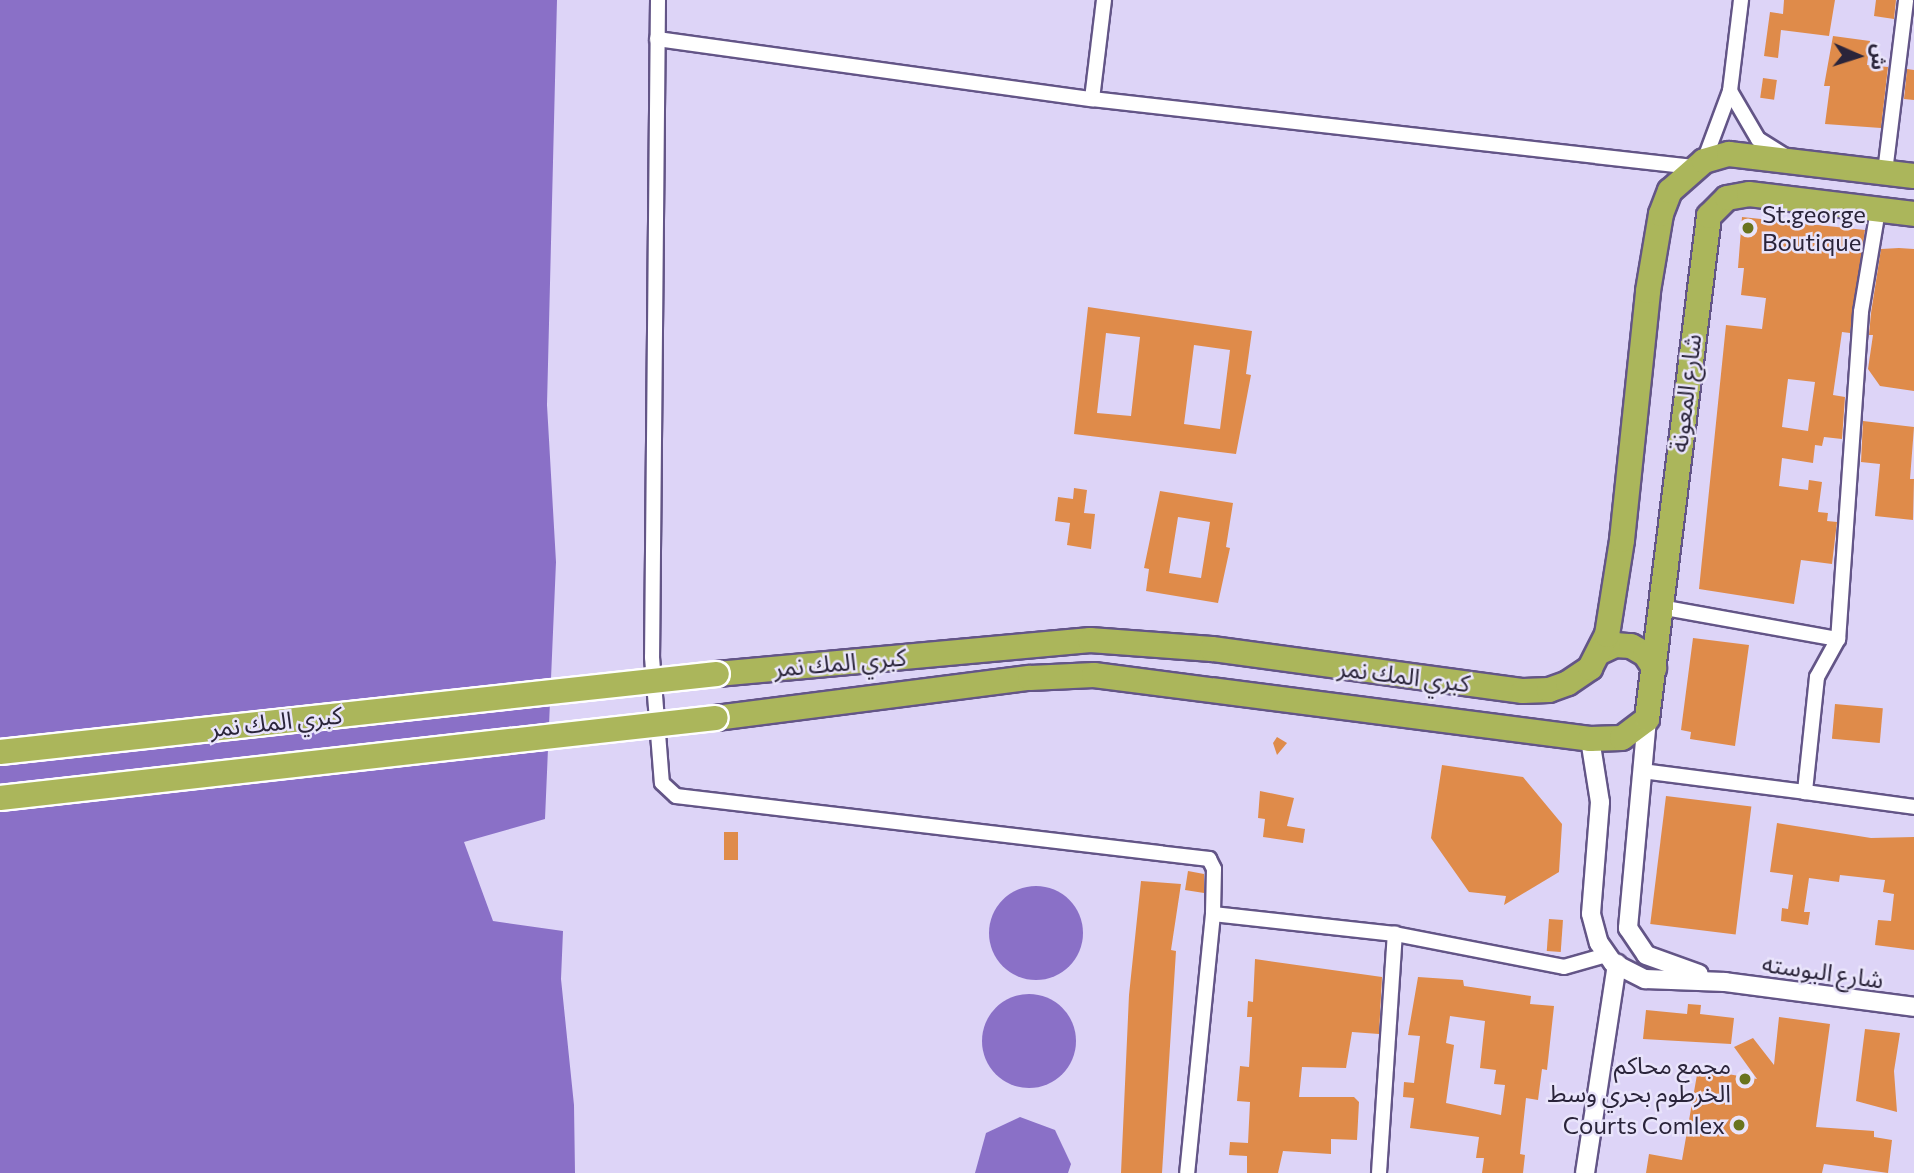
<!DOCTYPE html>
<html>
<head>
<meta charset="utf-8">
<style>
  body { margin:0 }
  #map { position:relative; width:1914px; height:1173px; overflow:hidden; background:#ddd4f7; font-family:Commissioner,"Noto Sans Arabic",sans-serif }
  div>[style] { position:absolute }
  .water>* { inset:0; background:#8a70c7 }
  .round { border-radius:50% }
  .building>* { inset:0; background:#df8b4a; transform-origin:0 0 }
  .roads { filter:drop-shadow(2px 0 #635587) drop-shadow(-2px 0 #635587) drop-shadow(0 2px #635587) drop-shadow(0 -2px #635587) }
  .minor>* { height:14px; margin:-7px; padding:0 7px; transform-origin:7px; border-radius:7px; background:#fff }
  .tertiary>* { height:18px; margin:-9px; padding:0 9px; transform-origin:9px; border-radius:9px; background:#fff }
  .trunk>* { height:24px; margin:-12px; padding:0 12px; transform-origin:12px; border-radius:12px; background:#abb65b }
  .bridges { filter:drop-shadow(2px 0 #fff) drop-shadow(-2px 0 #fff) drop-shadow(0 2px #fff) drop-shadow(0 -2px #fff) }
  .trunk-bridge>* { height:24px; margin:-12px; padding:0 12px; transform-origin:12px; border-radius:12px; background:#abb65b }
  .dots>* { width:19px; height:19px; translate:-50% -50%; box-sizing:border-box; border:4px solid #e9e4fb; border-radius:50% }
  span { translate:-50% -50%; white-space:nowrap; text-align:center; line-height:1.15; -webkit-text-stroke:5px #e9e4fb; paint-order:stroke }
  .poi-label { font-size:24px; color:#2a243a }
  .left { translate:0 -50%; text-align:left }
  .right { translate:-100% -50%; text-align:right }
  .street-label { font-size:24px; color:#2a243a }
  .north { position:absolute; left:1823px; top:21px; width:70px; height:70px; -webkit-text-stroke:5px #e9e4fb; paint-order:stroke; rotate:93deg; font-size:19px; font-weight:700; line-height:28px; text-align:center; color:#2a243a }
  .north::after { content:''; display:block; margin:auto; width:24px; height:32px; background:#2a243a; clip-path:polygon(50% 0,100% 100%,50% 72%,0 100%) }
</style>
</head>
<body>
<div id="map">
  <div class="water">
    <i style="clip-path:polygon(0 0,557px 0,547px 405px,556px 562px,545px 819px,464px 842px,493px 921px,563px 931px,561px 979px,574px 1105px,575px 1173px,0 1173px)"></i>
    <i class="round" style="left:989px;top:886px;width:94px;height:94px"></i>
    <i class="round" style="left:982px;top:994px;width:94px;height:94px"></i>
    <i style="clip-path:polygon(1020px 1117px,1055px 1130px,1071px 1164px,1068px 1173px,975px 1173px,986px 1133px)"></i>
  </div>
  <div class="building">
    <i style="clip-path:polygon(1784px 0,1835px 0,1829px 36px,1781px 30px,1778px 58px,1764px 56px,1770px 12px,1783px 14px)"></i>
    <i style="clip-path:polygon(1876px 0,1896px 0,1894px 19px,1874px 16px)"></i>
    <i style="clip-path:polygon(1833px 36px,1870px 41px,1867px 65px,1888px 67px,1881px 128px,1825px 124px,1830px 86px,1824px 86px)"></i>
    <i style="clip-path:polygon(1907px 69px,1914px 70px,1914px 100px,1904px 99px)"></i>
    <i style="left:1763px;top:78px;width:14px;height:20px;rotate:8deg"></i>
    <i style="clip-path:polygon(evenodd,1742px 217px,1865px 230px,1850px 333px,1842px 332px,1833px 395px,1845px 397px,1842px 439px,1824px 437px,1822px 446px,1815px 445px,1813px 463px,1782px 458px,1779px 486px,1808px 490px,1809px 480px,1822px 482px,1818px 512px,1828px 513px,1827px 521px,1837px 522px,1832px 564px,1801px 560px,1794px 604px,1699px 589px,1726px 325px,1762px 329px,1766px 298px,1741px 295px,1744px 268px,1738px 268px,1742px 217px,1788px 379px,1815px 382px,1808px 431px,1782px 427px,1788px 379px)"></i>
    <i style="clip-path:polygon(1899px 248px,1914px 249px,1914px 391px,1880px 386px,1868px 369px,1873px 335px,1869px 335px,1871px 313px,1881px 249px)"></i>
    <i style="clip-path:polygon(evenodd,1088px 307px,1252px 331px,1246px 374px,1251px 375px,1236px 454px,1074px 434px,1088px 307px,1106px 333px,1140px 337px,1131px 416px,1097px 413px,1106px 333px,1088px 307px,1194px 345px,1230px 350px,1220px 429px,1184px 424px,1194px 345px)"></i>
    <i style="clip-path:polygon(1863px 421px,1914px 427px,1910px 479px,1914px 479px,1913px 520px,1875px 516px,1880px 464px,1861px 462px)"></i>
    <i style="clip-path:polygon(1074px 488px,1087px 490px,1084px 513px,1095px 514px,1091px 549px,1067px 545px,1070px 523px,1055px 521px,1058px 497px,1073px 499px)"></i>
    <i style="clip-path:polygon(evenodd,1160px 491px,1233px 503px,1226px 547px,1230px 548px,1218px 603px,1146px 591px,1149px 569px,1144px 568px,1160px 491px,1178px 517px,1210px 522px,1201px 578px,1169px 573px,1178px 517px)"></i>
    <i style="clip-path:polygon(1693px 638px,1749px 645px,1735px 746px,1690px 739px,1691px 732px,1681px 730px)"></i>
    <i style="left:1835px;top:704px;width:48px;height:35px;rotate:5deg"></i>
    <i style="clip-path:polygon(1277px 737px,1287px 743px,1277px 755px,1273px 743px)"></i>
    <i style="clip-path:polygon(1442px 765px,1523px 777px,1562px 824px,1559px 872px,1504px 905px,1506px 896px,1469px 892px,1431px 838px)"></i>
    <i style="clip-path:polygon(1260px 791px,1294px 798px,1287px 826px,1305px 829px,1303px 843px,1263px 837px,1265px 819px,1258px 818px)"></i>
    <i style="left:1666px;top:796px;width:86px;height:129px;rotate:7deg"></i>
    <i style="clip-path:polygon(1777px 823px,1871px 838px,1914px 837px,1914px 950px,1875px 945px,1878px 920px,1891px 921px,1894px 894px,1883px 892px,1885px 880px,1840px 875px,1839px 882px,1809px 878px,1804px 912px,1810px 912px,1808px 925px,1781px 921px,1782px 908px,1788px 909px,1793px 875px,1770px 872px)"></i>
    <i style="left:724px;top:832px;width:14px;height:28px"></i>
    <i style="clip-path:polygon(1188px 871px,1204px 874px,1204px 893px,1185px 890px)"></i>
    <i style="clip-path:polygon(1141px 881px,1181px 884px,1171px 950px,1176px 951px,1162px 1173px,1121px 1173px,1129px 995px)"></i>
    <i style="left:1549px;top:919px;width:14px;height:32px;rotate:4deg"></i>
    <i style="clip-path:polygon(1255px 959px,1382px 977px,1379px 1034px,1352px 1032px,1346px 1068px,1302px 1067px,1299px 1097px,1354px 1097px,1359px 1102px,1357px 1140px,1331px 1139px,1331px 1154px,1283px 1151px,1278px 1173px,1247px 1173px,1247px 1156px,1229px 1155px,1230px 1142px,1248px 1143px,1250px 1102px,1237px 1101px,1240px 1066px,1249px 1067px,1252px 1017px,1247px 1017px,1248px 1001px,1253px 1002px)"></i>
    <i style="clip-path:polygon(evenodd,1418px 977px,1463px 980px,1464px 986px,1531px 996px,1530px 1004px,1554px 1006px,1547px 1070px,1542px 1069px,1538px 1100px,1526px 1098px,1520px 1154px,1525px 1155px,1523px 1173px,1482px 1173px,1484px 1158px,1476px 1158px,1479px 1137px,1410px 1128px,1414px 1098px,1403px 1097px,1404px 1082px,1414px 1083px,1420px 1036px,1408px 1035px,1418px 977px,1450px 1016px,1485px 1021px,1480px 1068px,1496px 1070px,1494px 1084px,1505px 1085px,1501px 1115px,1446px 1103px,1454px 1045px,1446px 1043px,1450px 1016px)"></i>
    <i style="clip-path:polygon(1688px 1004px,1701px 1005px,1700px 1014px,1734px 1018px,1731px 1044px,1643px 1039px,1646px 1010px,1687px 1014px)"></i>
    <i style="clip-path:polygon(1779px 1017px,1830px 1024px,1816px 1127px,1874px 1131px,1874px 1137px,1892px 1140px,1888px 1173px,1824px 1164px,1822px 1173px,1646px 1173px,1649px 1154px,1682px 1160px,1698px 1069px,1757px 1079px,1734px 1047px,1753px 1038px,1774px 1065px)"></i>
    <i style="clip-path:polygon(1865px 1029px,1900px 1033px,1894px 1071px,1897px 1112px,1856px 1101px)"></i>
  </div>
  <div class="roads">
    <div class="minor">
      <i style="left:658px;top:0;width:657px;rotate:90.52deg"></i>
      <i style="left:652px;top:657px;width:126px;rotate:85.5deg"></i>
      <i style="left:662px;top:783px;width:19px;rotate:43deg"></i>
      <i style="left:676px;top:796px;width:537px;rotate:6.74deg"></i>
      <i style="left:1209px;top:859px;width:11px;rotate:63deg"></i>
      <i style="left:1214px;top:869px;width:45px;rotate:91.3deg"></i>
      <i style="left:1213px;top:914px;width:260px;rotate:95.7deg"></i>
      <i style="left:657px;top:39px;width:439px;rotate:7.9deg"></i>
      <i style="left:1092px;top:99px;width:605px;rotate:6.46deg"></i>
      <i style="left:1730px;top:91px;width:56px;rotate:59.7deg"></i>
      <i style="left:1758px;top:139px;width:32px;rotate:32deg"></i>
      <i style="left:1092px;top:99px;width:100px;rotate:-83.1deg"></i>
      <i style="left:1704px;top:161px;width:75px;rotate:-69.6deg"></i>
      <i style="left:1730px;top:91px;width:92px;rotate:-83.1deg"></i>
      <i style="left:1885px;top:172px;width:173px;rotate:-83deg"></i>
      <i style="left:1878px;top:210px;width:103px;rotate:99.5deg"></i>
      <i style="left:1861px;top:312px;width:328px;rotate:94deg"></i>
      <i style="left:1838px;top:639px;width:43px;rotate:118.9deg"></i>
      <i style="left:1817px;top:677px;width:116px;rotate:96deg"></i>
      <i style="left:1805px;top:792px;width:110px;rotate:7.8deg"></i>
      <i style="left:1660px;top:607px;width:181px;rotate:10.2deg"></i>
      <i style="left:1642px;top:771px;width:164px;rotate:7.3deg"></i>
      <i style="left:1213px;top:914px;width:183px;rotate:6.3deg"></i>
      <i style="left:1395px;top:934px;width:172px;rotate:11deg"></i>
      <i style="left:1564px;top:967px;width:44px;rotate:-15.9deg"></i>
      <i style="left:1379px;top:1173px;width:240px;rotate:-86.2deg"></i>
    </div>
    <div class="tertiary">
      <i style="left:1647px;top:719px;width:210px;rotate:95.2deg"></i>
      <i style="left:1628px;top:928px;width:32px;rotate:56deg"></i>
      <i style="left:1646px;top:955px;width:56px;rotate:19.7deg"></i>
      <i style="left:1590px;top:739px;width:64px;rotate:81deg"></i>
      <i style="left:1600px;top:802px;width:112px;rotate:94.6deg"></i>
      <i style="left:1591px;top:914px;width:30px;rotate:75deg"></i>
      <i style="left:1599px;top:943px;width:24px;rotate:55deg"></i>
      <i style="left:1613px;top:963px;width:36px;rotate:27deg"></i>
      <i style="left:1645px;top:979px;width:80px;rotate:2.1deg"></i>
      <i style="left:1725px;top:982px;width:191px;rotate:7.5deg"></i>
      <i style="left:1585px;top:1173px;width:212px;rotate:-81.3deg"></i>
    </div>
    <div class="trunk">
      <i style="left:1600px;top:652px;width:17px;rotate:-25deg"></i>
      <i style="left:1615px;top:645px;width:16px;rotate:4deg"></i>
      <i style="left:1631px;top:646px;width:16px;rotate:30deg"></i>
      <i style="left:1645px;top:654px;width:17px;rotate:57deg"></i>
      <i style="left:717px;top:674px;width:375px;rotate:-5.2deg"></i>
      <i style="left:1090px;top:640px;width:122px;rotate:4.2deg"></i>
      <i style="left:1212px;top:649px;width:314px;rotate:7.7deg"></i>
      <i style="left:1523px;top:691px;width:26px;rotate:-2deg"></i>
      <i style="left:1549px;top:690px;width:20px;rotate:-20deg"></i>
      <i style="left:1568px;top:683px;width:27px;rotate:-34deg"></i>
      <i style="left:1590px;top:668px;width:37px;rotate:-63deg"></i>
      <i style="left:1607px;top:635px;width:96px;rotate:-81deg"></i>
      <i style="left:1622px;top:540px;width:250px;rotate:-84deg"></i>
      <i style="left:1648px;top:291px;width:78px;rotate:-80.4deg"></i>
      <i style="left:1661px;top:214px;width:25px;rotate:-69deg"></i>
      <i style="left:1670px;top:191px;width:45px;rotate:-41.4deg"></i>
      <i style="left:1704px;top:161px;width:26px;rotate:-16deg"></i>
      <i style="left:1729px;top:154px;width:186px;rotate:6.8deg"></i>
      <i style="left:716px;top:718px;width:317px;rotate:-7.3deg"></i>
      <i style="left:1030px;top:678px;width:64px;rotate:-2.7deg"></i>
      <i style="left:1094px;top:675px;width:500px;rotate:7.35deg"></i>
      <i style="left:1590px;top:739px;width:32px;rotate:-2deg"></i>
      <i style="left:1622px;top:738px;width:31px;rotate:-37deg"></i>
      <i style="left:1647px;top:719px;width:507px;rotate:-82.97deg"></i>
      <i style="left:1709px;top:216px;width:25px;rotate:-45deg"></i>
      <i style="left:1727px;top:198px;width:22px;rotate:-10deg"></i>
      <i style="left:1749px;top:194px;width:166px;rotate:6.9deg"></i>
    </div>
  </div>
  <div class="bridges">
    <div class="trunk-bridge">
      <i style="left:0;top:752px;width:721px;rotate:-6.21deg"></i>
      <i style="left:0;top:798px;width:720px;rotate:-6.38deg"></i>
    </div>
  </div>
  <div class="dots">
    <i style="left:1748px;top:228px;background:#69741e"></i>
    <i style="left:1745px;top:1079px;background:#69741e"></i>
    <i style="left:1739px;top:1125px;background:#69741e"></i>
  </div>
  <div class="poi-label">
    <span class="left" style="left:1762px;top:228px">St.george<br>Boutique</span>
    <span class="right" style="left:1731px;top:1079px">مجمع محاكم<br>الخرطوم بحري وسط</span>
    <span class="right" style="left:1725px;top:1125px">Courts Comlex</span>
  </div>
  <div class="street-label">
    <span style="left:1685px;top:393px;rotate:-83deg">شارع المعونة</span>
    <span style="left:840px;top:662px;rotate:-5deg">كبري المك نمر</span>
    <span style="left:1404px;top:675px;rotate:7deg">كبري المك نمر</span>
    <span style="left:276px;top:721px;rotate:-6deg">كبري المك نمر</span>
    <span style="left:1823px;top:971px;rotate:8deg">شارع البوسته</span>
  </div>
  <div class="north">ش</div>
</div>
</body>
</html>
